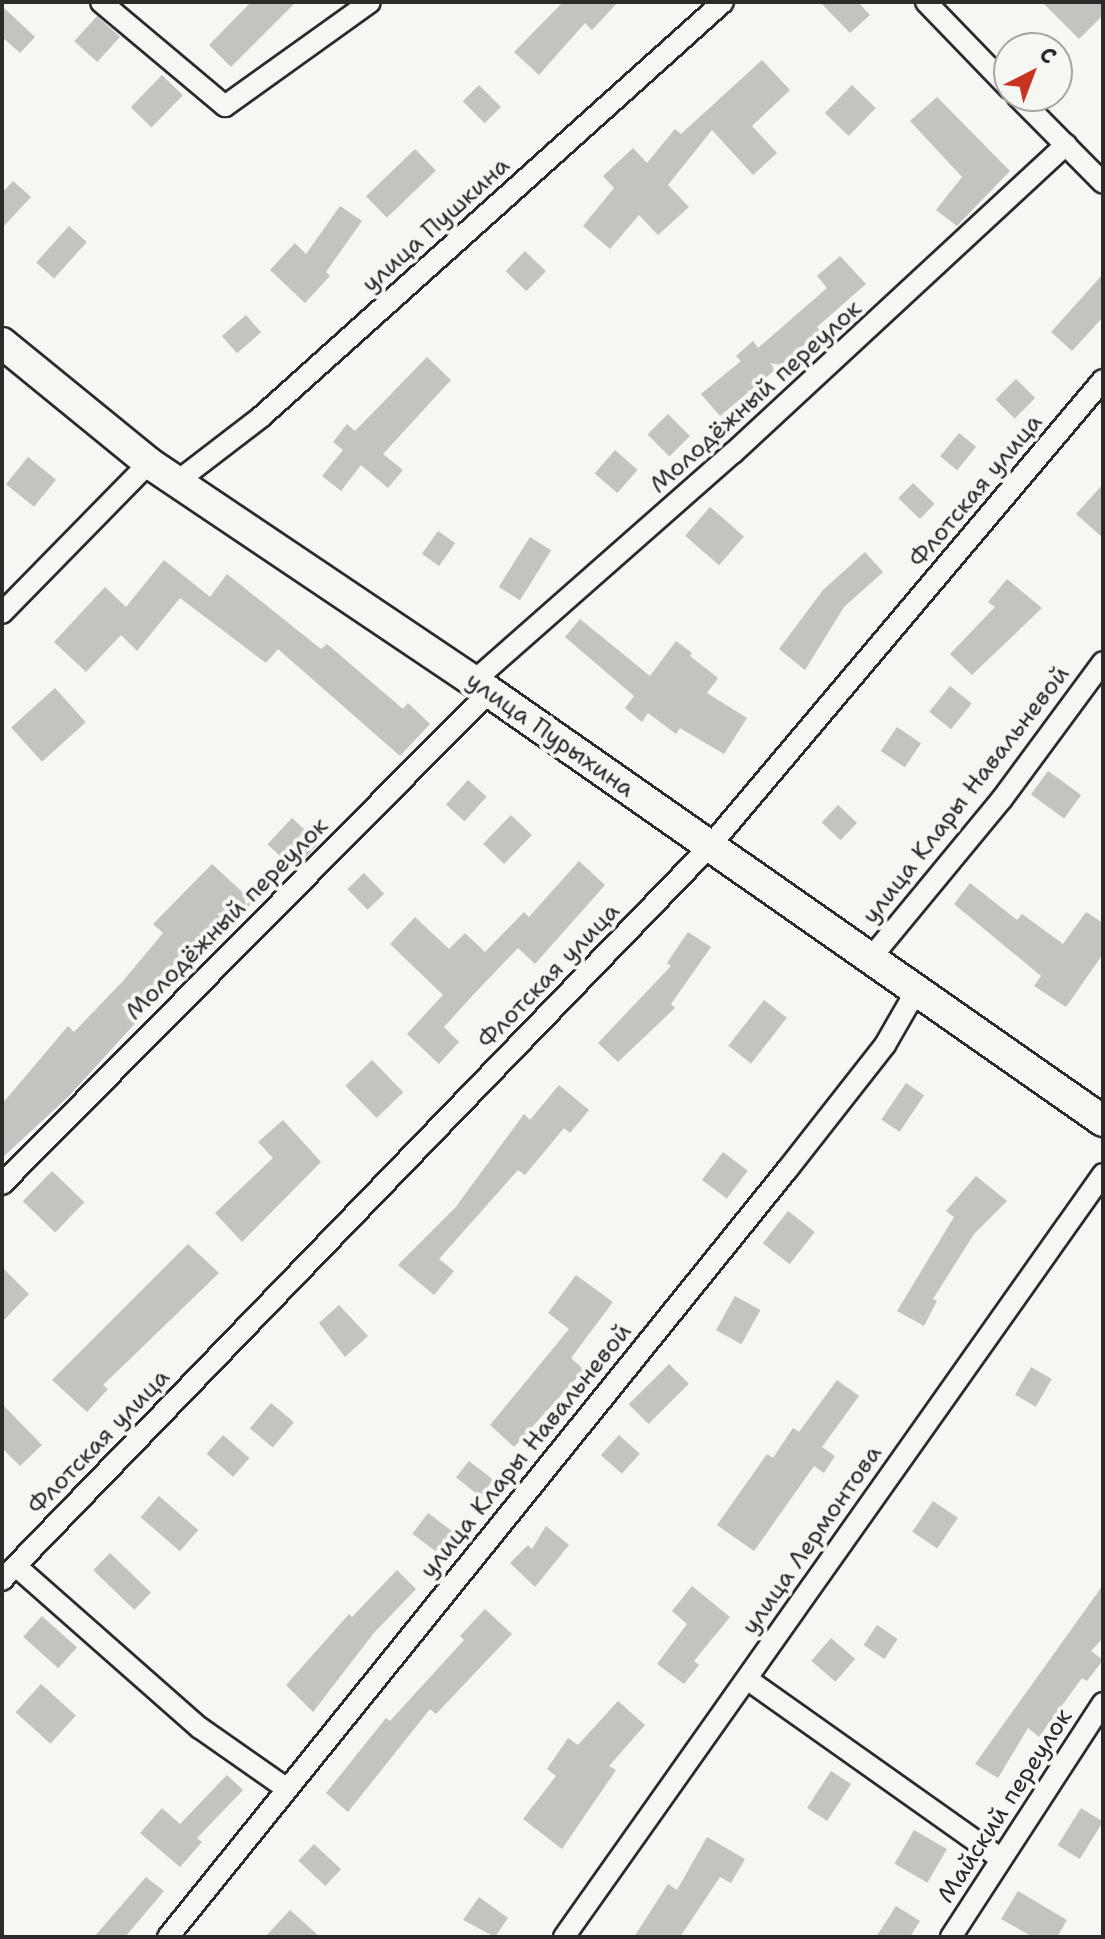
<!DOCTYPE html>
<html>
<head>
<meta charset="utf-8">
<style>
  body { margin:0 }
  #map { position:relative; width:1105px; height:1939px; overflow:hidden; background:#f6f6f2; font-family:"Shantell Sans",sans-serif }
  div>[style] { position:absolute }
  .building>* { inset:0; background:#c3c3c0; transform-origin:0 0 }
  .roads { filter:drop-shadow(2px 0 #2b2b2b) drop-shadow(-2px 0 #2b2b2b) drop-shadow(0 2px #2b2b2b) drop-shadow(0 -2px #2b2b2b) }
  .street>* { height:20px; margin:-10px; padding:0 10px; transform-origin:10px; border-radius:10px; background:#f6f6f2 }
  .secondary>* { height:30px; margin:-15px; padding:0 15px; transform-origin:15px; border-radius:15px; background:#f6f6f2 }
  span { translate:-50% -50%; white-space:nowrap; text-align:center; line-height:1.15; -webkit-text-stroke:8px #f6f6f2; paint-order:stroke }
  .street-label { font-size:24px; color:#2b2b2b }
  .frame { position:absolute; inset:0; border:4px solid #2b2b2b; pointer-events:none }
  .north { position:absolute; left:993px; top:32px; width:80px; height:80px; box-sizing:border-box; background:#f6f6f2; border:2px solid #a5a5a2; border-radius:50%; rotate:42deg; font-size:22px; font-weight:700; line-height:32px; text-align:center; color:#2b2b2b }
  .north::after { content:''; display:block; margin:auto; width:28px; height:36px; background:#c8321e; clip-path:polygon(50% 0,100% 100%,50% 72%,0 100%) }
</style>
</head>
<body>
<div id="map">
  <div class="building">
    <i style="clip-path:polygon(251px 2px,296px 2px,231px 67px,209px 45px)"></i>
    <i style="clip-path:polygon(563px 2px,618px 2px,592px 30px,585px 23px,539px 75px,514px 52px)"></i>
    <i style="clip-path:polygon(820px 2px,858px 2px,870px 15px,850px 33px)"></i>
    <i style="clip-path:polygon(1042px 2px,1103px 2px,1103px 15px,1079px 39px)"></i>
    <i style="clip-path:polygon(2px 6px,35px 37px,20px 53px,2px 37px)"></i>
    <i style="left:97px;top:16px;width:31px;height:34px;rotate:42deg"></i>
    <i style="clip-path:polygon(762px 60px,790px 90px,752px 126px,777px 153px,753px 175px,712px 130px,668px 185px,689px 207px,658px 235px,639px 215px,610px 249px,583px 226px,614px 188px,603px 176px,633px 148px,647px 163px,675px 129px,681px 134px)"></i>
    <i style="left:162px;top:75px;width:29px;height:45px;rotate:44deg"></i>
    <i style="left:479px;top:85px;width:31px;height:23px;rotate:45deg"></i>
    <i style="left:852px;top:85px;width:33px;height:39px;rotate:44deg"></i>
    <i style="clip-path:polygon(937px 97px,1010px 171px,957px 226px,936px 210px,962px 177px,910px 121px)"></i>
    <i style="left:415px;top:149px;width:30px;height:68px;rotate:46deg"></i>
    <i style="clip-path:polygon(13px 181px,31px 197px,2px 228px,2px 193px)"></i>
    <i style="clip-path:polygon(340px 206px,362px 221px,326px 272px,330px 276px,305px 303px,270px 270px,295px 243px,306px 254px)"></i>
    <i style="left:69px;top:226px;width:24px;height:49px;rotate:42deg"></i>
    <i style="left:525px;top:251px;width:29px;height:28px;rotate:44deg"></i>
    <i style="clip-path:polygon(840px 256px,866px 284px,817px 327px,821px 331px,720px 416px,701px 394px,741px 361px,736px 356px,753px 341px,758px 348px,827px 288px,817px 276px)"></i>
    <i style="clip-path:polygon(1103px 274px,1103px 317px,1072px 351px,1051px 332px)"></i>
    <i style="left:246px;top:315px;width:23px;height:32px;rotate:49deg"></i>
    <i style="clip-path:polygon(427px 357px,451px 380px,383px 454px,403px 470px,388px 488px,361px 465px,341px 491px,322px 476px,343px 450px,333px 442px,347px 424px,355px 431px)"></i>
    <i style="left:1016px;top:379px;width:27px;height:29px;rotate:45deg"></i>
    <i style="left:668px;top:414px;width:31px;height:29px;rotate:45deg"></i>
    <i style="left:959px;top:433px;width:22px;height:30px;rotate:39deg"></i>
    <i style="left:615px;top:450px;width:30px;height:31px;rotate:41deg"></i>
    <i style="left:28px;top:457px;width:36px;height:35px;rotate:39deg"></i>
    <i style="left:913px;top:483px;width:30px;height:21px;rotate:44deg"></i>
    <i style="clip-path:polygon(1103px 484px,1103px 538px,1076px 514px)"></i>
    <i style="left:710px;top:507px;width:45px;height:38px;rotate:41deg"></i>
    <i style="left:438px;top:531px;width:21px;height:28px;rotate:35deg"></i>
    <i style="left:530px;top:537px;width:25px;height:59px;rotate:32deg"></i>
    <i style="clip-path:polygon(865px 552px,883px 572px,844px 607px,805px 670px,779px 649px,823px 590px)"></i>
    <i style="clip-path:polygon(164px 560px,210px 597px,227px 574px,321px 649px,327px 644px,403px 709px,408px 703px,430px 724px,400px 756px,278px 649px,266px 663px,180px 598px,137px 651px,121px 635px,86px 672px,54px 642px,105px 587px,126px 607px)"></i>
    <i style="clip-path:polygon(1007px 579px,1042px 608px,972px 675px,950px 654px,995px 607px,988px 602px)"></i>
    <i style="clip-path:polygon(580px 619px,650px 676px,676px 641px,692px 653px,690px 656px,718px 678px,707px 693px,747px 718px,724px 754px,680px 728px,676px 734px,648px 713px,642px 722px,625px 708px,634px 696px,565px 637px)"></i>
    <i style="left:950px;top:686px;width:28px;height:33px;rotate:39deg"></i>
    <i style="left:55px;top:688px;width:46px;height:59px;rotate:48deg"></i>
    <i style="left:897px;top:727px;width:29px;height:29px;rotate:34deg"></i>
    <i style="left:1048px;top:771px;width:41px;height:29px;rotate:36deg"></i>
    <i style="left:468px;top:780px;width:25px;height:33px;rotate:42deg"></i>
    <i style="left:838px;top:805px;width:26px;height:24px;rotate:43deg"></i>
    <i style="left:511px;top:815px;width:29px;height:40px;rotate:44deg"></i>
    <i style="left:292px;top:818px;width:37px;height:36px;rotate:43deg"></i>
    <i style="clip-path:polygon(579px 861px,605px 885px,535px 964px,518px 948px,474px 994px,444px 1027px,459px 1042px,439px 1064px,407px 1034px,443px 995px,390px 944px,415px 917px,449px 949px,465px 933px,485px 952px,524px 912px,529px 917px)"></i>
    <i style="clip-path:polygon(212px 864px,253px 902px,192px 961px,68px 1097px,2px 1158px,2px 1104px,68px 1026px,74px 1032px,123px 981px,163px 933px,153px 924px)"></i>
    <i style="left:364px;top:873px;width:29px;height:23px;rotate:46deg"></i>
    <i style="clip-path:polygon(970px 883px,1017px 920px,1022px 914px,1063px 944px,1086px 912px,1103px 923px,1103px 954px,1066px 1007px,1034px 986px,1041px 976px,954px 904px)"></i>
    <i style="clip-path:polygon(688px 932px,711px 947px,671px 1004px,675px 1008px,618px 1062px,598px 1043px,671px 966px,667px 963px)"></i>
    <i style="left:764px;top:1000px;width:29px;height:58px;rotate:38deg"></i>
    <i style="left:372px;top:1060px;width:45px;height:37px;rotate:46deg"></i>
    <i style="left:906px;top:1083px;width:22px;height:44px;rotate:34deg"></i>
    <i style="clip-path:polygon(559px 1085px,589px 1110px,570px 1133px,564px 1128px,525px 1175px,518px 1170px,439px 1259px,454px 1271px,434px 1295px,398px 1265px,455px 1208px,524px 1114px,530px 1120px)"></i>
    <i style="clip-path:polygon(283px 1120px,321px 1162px,242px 1242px,215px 1213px,273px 1158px,258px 1142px)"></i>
    <i style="left:723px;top:1152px;width:31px;height:35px;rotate:37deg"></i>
    <i style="left:52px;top:1171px;width:45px;height:42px;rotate:44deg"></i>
    <i style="clip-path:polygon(976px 1176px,1007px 1201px,974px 1234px,933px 1299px,937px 1301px,924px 1326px,897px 1311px,954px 1217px,946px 1211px)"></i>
    <i style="left:788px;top:1211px;width:34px;height:41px;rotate:38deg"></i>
    <i style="clip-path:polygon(188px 1244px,219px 1273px,103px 1385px,108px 1389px,87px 1412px,52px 1380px)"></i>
    <i style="clip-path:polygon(2px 1267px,29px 1294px,2px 1322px)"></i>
    <i style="clip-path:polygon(576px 1275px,613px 1302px,571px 1358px,584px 1370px,514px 1447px,490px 1425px,569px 1329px,548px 1313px)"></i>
    <i style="left:735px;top:1296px;width:29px;height:39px;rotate:29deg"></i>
    <i style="clip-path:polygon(339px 1305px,368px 1336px,345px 1357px,319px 1323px)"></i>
    <i style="left:669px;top:1364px;width:28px;height:57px;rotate:45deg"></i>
    <i style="left:1031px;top:1367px;width:24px;height:32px;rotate:30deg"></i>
    <i style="clip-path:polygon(837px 1380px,859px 1396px,822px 1447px,835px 1456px,824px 1473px,814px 1466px,754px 1551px,717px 1525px,767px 1454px,773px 1458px,793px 1428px,799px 1432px)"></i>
    <i style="left:271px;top:1403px;width:30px;height:33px;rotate:40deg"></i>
    <i style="clip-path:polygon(2px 1404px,42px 1445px,20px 1466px,2px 1448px)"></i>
    <i style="left:223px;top:1435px;width:35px;height:25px;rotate:41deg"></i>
    <i style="left:619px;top:1435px;width:28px;height:27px;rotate:42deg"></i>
    <i style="left:469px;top:1461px;width:31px;height:21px;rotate:38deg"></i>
    <i style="left:159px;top:1496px;width:52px;height:28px;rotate:41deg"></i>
    <i style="left:933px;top:1501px;width:30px;height:37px;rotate:34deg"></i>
    <i style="left:428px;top:1513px;width:38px;height:26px;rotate:37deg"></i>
    <i style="clip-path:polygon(546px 1526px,569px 1545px,535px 1587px,510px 1563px,528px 1545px,532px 1549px)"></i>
    <i style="left:110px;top:1553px;width:57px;height:24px;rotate:44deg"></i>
    <i style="clip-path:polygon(397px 1570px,416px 1589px,373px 1634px,313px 1712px,286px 1685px,349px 1614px,352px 1617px)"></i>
    <i style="clip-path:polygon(1103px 1585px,1103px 1638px,1091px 1651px,1103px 1660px,1087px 1681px,1082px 1678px,1039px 1737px,1028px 1728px,998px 1778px,975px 1764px)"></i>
    <i style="clip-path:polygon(692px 1586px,730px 1617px,694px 1661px,699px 1665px,684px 1684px,657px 1664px,687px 1624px,672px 1611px)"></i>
    <i style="clip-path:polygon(485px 1609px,512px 1634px,436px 1714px,430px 1709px,348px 1812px,326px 1793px,386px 1718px,390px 1721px,464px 1640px,460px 1636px)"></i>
    <i style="left:42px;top:1616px;width:47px;height:28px;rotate:42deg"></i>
    <i style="left:877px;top:1625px;width:25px;height:24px;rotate:34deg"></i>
    <i style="left:831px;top:1638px;width:32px;height:30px;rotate:41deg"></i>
    <i style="left:41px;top:1684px;width:47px;height:38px;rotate:42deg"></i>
    <i style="clip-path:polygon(618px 1701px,645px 1725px,609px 1766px,616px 1770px,562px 1849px,523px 1819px,556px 1776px,547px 1769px,568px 1738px,578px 1745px)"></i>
    <i style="left:831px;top:1771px;width:24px;height:44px;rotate:33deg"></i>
    <i style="clip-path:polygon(227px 1775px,243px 1790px,197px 1838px,202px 1842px,180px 1867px,140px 1833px,162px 1808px,180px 1824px)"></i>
    <i style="left:1081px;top:1808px;width:26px;height:44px;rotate:32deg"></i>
    <i style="left:914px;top:1830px;width:38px;height:39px;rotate:30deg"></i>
    <i style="clip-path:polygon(707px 1837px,745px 1859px,731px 1883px,720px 1877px,680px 1937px,634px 1937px,668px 1884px,677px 1890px)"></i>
    <i style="left:314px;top:1844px;width:37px;height:23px;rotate:43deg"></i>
    <i style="clip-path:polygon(146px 1877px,164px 1891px,125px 1937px,94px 1937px)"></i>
    <i style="clip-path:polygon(1018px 1891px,1067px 1920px,1057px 1937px,1033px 1937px,1001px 1919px)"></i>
    <i style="clip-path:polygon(479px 1897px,508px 1918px,495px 1937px,463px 1920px)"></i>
    <i style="clip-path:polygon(896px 1906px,920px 1921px,910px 1937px,876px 1937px)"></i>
    <i style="clip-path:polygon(290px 1910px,320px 1937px,265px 1937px)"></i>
  </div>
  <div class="roads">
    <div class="street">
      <i style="left:101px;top:2px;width:162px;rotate:40deg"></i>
      <i style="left:225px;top:106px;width:178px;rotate:-35.6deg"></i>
      <i style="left:926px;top:2px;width:120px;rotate:46deg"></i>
      <i style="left:1017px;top:96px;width:122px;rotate:45.3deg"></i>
      <i style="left:179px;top:480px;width:103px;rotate:-37.5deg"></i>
      <i style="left:261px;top:417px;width:621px;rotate:-41.93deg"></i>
      <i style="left:2px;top:613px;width:210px;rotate:-45.6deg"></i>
      <i style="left:474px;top:681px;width:345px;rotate:-41.4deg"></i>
      <i style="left:733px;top:453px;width:454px;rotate:-42.8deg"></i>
      <i style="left:870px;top:959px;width:207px;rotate:-50.5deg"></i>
      <i style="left:1002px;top:799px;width:170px;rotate:-53.6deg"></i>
      <i style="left:2px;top:1184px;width:692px;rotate:-45.29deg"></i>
      <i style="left:16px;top:1566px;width:245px;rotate:41.4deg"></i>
      <i style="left:200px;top:1728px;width:106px;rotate:35deg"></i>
      <i style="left:2px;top:1580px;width:1018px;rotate:-46.03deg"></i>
      <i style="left:709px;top:847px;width:611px;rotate:-49.85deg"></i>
      <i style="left:747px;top:1679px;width:311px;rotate:35.3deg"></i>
      <i style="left:168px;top:1937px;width:986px;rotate:-51.1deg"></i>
      <i style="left:787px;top:1170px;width:159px;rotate:-51.9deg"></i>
      <i style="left:885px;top:1045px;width:62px;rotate:-60.1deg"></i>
      <i style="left:564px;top:1937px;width:934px;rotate:-54.76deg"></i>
      <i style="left:951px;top:1937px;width:279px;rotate:-57deg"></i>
    </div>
    <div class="secondary">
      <i style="left:2px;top:343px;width:190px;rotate:39.2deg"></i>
      <i style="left:149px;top:463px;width:391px;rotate:33.9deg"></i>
      <i style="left:474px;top:681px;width:768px;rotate:34.97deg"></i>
    </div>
  </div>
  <div class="street-label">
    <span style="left:436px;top:225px;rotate:-42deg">улица Пушкина</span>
    <span style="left:756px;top:397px;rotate:-42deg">Молодёжный переулок</span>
    <span style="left:976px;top:491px;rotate:-50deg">Флотская улица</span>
    <span style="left:550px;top:735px;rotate:35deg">улица Пурыхина</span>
    <span style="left:966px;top:795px;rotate:-52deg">улица Клары Навальневой</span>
    <span style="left:227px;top:919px;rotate:-45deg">Молодёжный переулок</span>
    <span style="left:549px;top:976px;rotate:-46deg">Флотская улица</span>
    <span style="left:99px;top:1442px;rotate:-46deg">Флотская улица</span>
    <span style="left:526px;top:1451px;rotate:-51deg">улица Клары Навальневой</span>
    <span style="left:812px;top:1540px;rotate:-55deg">улица Лермонтова</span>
    <span style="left:1005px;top:1806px;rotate:-57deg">Майский переулок</span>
  </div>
  <div class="frame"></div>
  <div class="north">С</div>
</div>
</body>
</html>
